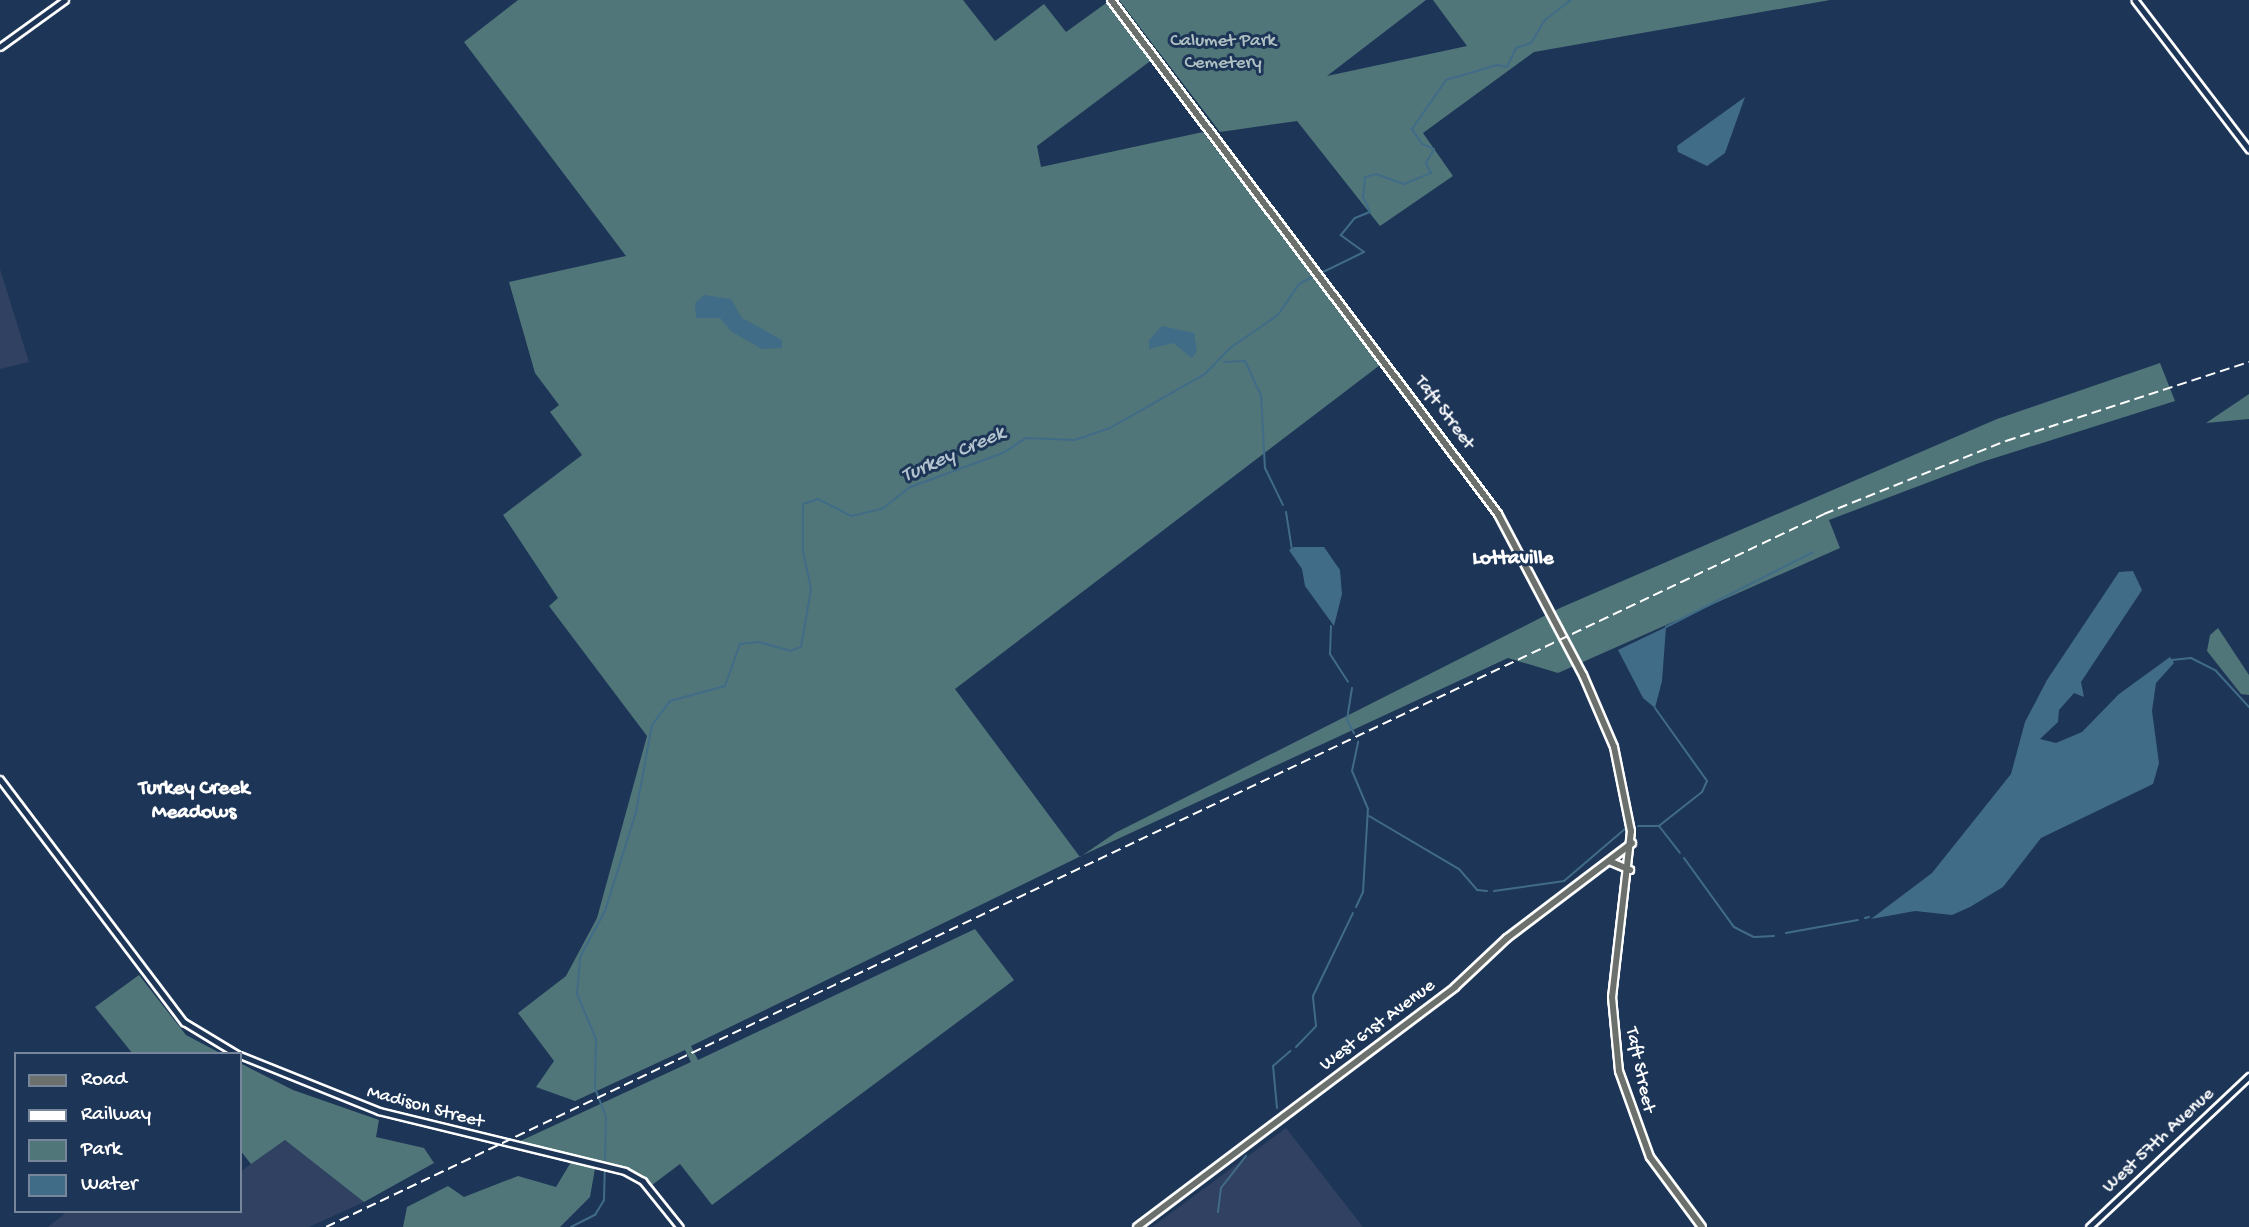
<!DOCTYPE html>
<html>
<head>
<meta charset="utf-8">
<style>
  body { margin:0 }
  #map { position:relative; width:2249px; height:1227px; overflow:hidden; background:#1d3557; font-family:"Gochi Hand",sans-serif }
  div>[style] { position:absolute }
  .built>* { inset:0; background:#314162 }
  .green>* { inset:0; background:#50767a }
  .water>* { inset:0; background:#416c88 }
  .stream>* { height:2px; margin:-1px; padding:0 1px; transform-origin:1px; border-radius:1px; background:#416c88 }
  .roads { filter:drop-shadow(2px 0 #fff) drop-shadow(-2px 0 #fff) drop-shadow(0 2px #fff) drop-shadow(0 -2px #fff) }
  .minor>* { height:4.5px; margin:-2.25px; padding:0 2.25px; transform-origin:2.25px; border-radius:2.25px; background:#1d3557 }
  .major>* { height:6px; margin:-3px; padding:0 3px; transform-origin:3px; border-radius:3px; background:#6b706d }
  .rail>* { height:2px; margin-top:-1px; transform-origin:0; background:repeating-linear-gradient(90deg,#fff 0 10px,transparent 0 15px) }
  span { translate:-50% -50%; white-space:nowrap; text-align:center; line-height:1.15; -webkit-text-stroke:6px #1d3557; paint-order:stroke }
  .park-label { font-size:19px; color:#b0c1c3 }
  .street-label { font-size:19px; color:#fff }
  .water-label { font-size:21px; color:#b3c4cf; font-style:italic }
  .neighbourhood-label { font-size:21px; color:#fff; font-weight:700 }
  .legend { position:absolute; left:14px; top:1052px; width:228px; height:161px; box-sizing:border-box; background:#1d3557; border:2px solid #77869a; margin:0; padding:9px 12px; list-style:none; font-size:21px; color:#fff }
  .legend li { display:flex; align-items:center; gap:14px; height:35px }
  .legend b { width:35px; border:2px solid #77869a }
</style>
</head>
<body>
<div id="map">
  <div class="built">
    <i style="clip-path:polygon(0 269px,29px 362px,0 369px)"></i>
    <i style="clip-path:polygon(1286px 1128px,1363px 1227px,1152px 1227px)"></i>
    <i style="clip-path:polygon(285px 1140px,364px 1202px,309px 1227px,48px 1227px,68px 1211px,240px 1211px,240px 1172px)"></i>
  </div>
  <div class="green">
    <i style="clip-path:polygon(518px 0,963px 0,995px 41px,1044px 4px,1066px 32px,1109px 1px,1153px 59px,1037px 146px,1041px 167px,1203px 132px,1380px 365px,955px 689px,1080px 857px,1115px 833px,1560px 608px,1997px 419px,2160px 363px,2175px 401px,1982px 462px,1829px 520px,1840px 548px,1558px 673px,1508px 658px,1081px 856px,691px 1046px,698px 1060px,975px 929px,1014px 980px,712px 1205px,680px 1164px,652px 1185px,625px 1167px,516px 1143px,691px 1062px,685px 1050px,575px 1101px,536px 1087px,554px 1061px,518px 1013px,566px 976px,597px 918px,647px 736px,549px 606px,558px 598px,503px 515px,582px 455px,550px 412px,559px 405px,535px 373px,509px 282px,626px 256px,464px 42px)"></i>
    <i style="clip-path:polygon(1119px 0,1426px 0,1327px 76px,1467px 46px,1433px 0,1830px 0,1534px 52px,1423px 133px,1453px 176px,1380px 226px,1297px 121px,1220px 132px)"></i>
    <i style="clip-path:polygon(2249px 394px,2249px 419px,2206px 423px)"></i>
    <i style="clip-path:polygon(2218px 628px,2249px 675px,2249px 695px,2241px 694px,2207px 651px,2210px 635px)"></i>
    <i style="clip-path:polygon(139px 975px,186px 1035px,222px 1054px,133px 1054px,95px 1007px)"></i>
    <i style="clip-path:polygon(240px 1063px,293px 1090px,379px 1120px,376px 1137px,424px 1148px,434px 1163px,364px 1202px,285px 1140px,251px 1164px,240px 1150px)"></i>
    <i style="clip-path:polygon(571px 1162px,596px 1163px,590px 1197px,560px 1227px,403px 1227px,407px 1207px,448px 1186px,464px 1197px,518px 1176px,556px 1187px)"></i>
  </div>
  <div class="water">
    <i style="clip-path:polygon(1745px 97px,1725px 153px,1707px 166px,1678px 152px,1677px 146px)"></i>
    <i style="clip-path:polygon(704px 295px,731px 299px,742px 318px,782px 340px,782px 348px,762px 349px,732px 332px,720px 318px,696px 318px,695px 303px)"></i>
    <i style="clip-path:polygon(1162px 326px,1194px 333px,1197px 351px,1192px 358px,1173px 343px,1149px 349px,1149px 340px)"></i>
    <i style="clip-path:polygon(1294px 547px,1324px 547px,1340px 570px,1342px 594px,1334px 626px,1305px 586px,1302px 569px,1289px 550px)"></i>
    <i style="clip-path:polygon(2133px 571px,2142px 590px,2081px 682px,2084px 697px,2074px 693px,2059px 710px,2058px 722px,2040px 739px,2056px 743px,2082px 732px,2119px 694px,2170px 657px,2174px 663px,2156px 683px,2152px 711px,2159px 763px,2153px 784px,2041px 838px,2003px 887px,1970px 907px,1952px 915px,1915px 911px,1871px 919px,1932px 873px,2011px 774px,2025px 722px,2047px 680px,2119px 572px)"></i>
    <i style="clip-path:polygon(1666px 627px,1662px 681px,1655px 708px,1643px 698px,1618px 650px)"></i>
  </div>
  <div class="stream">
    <i style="left:1321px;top:273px;width:48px;rotate:-26deg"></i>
    <i style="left:1364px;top:252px;width:29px;rotate:-144deg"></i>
    <i style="left:1341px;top:235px;width:22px;rotate:-51deg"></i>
    <i style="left:1355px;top:218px;width:16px;rotate:-22deg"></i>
    <i style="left:1370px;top:212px;width:17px;rotate:-115deg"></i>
    <i style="left:1363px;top:197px;width:20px;rotate:-84deg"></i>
    <i style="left:1365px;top:177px;width:11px;rotate:-15deg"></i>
    <i style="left:1376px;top:174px;width:30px;rotate:20deg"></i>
    <i style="left:1404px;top:184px;width:29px;rotate:-22deg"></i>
    <i style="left:1431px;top:173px;width:11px;rotate:-117deg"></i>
    <i style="left:1426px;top:163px;width:16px;rotate:-60deg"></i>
    <i style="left:1434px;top:149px;width:13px;rotate:-157deg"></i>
    <i style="left:1422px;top:144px;width:18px;rotate:-124deg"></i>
    <i style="left:1412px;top:129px;width:60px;rotate:-55.2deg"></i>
    <i style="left:1446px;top:80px;width:53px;rotate:-16.4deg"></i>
    <i style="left:1497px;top:65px;width:10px;rotate:11deg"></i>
    <i style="left:1507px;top:67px;width:21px;rotate:-65deg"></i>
    <i style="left:1516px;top:48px;width:16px;rotate:-18deg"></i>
    <i style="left:1531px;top:43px;width:27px;rotate:-59deg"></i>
    <i style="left:1545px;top:20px;width:33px;rotate:-38deg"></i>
    <i style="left:1224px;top:362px;width:21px;rotate:-3deg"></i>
    <i style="left:1245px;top:361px;width:38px;rotate:65deg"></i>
    <i style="left:1261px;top:395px;width:73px;rotate:86.9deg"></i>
    <i style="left:1265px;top:468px;width:41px;rotate:64.1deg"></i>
    <i style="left:1286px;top:512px;width:37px;rotate:81deg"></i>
    <i style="left:1331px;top:626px;width:28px;rotate:92deg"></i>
    <i style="left:1330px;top:654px;width:33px;rotate:57deg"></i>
    <i style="left:1666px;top:627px;width:165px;rotate:-27deg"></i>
    <i style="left:2172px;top:660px;width:19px;rotate:-6deg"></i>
    <i style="left:2191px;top:658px;width:28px;rotate:27deg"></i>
    <i style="left:2216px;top:671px;width:49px;rotate:47.5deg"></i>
    <i style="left:1352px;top:688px;width:32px;rotate:99deg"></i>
    <i style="left:1347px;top:720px;width:15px;rotate:62deg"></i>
    <i style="left:1655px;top:708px;width:90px;rotate:54.5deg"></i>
    <i style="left:1707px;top:781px;width:12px;rotate:114deg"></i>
    <i style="left:1702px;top:792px;width:55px;rotate:141.7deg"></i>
    <i style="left:1369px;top:816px;width:104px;rotate:30.5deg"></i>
    <i style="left:1459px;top:869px;width:28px;rotate:49deg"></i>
    <i style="left:1477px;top:890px;width:10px;rotate:6deg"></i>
    <i style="left:1638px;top:826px;width:21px"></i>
    <i style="left:1659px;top:826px;width:34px;rotate:52deg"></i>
    <i style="left:1684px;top:858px;width:85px;rotate:54.1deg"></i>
    <i style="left:1734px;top:927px;width:22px;rotate:27deg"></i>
    <i style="left:1754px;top:937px;width:20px;rotate:-3deg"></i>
    <i style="left:1494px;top:891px;width:71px;rotate:-8.1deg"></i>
    <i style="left:1564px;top:881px;width:82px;rotate:-40.5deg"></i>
    <i style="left:1356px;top:907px;width:17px;rotate:-65deg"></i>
    <i style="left:1363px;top:892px;width:83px;rotate:-86.6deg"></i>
    <i style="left:1368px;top:809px;width:41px;rotate:-112.8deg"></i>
    <i style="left:1352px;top:771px;width:30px;rotate:-78deg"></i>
    <i style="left:1865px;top:918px;width:4px;rotate:-14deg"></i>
    <i style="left:1786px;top:933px;width:73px;rotate:-10.2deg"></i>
    <i style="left:1296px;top:1047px;width:29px;rotate:-46deg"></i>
    <i style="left:1316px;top:1026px;width:30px;rotate:-96deg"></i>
    <i style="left:1313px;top:996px;width:92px;rotate:-64.3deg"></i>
    <i style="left:1277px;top:1108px;width:42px;rotate:-95.4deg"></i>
    <i style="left:1273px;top:1066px;width:23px;rotate:-41deg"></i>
    <i style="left:1218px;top:1212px;width:24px;rotate:-83deg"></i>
    <i style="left:1221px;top:1188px;width:41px;rotate:-52deg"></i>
    <i style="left:571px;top:1227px;width:27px;rotate:-27deg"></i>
    <i style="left:595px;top:1215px;width:17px;rotate:-59deg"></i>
    <i style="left:604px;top:1200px;width:83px;rotate:-88.6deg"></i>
    <i style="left:606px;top:1117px;width:31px;rotate:-111deg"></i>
    <i style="left:595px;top:1088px;width:49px;rotate:-88.8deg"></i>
    <i style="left:596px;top:1039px;width:49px;rotate:-112.9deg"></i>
    <i style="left:577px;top:994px;width:37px;rotate:-85deg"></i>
    <i style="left:580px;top:957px;width:52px;rotate:-61.5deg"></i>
    <i style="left:605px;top:911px;width:104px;rotate:-72.6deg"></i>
    <i style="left:636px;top:812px;width:88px;rotate:-79.6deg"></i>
    <i style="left:652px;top:725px;width:30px;rotate:-53deg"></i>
    <i style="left:670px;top:701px;width:57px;rotate:-15.3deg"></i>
    <i style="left:725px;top:686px;width:45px;rotate:-70.3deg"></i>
    <i style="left:740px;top:644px;width:19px;rotate:-6deg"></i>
    <i style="left:759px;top:642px;width:32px;rotate:16deg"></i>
    <i style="left:790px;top:651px;width:12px;rotate:-20deg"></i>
    <i style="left:801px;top:647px;width:59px;rotate:-80.2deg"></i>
    <i style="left:811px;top:589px;width:39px;rotate:-102deg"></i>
    <i style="left:803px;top:551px;width:47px;rotate:-90deg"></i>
    <i style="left:803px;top:504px;width:16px;rotate:-18deg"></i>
    <i style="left:818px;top:499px;width:37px;rotate:27deg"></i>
    <i style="left:851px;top:516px;width:32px;rotate:-13deg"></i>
    <i style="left:882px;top:509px;width:36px;rotate:-38deg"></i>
    <i style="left:910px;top:487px;width:99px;rotate:-20.1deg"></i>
    <i style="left:1003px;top:453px;width:27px;rotate:-33deg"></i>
    <i style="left:1026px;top:438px;width:49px;rotate:2.3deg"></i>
    <i style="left:1075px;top:440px;width:37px;rotate:-19deg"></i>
    <i style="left:1110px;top:428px;width:109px;rotate:-29.6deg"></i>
    <i style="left:1205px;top:374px;width:36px;rotate:-46deg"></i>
    <i style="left:1230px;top:348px;width:58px;rotate:-34.5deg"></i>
    <i style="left:1278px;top:315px;width:37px;rotate:-56deg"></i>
    <i style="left:1299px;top:284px;width:19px;rotate:-28deg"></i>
  </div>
  <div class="roads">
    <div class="minor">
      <i style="left:2135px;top:0;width:188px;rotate:52.6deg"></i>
      <i style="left:0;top:47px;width:80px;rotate:-35.9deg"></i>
      <i style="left:0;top:779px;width:305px;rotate:52.9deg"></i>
      <i style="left:184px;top:1022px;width:62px;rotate:31.1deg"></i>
      <i style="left:240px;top:1055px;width:150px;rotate:21.9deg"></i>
      <i style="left:379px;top:1111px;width:253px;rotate:13.7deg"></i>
      <i style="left:625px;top:1171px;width:21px;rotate:29deg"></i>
      <i style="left:643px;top:1181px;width:59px;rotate:51.2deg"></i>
      <i style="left:2089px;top:1227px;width:220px;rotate:-43.3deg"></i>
    </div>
    <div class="major">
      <i style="left:1111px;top:0;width:643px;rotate:53.02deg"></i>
      <i style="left:1498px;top:514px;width:182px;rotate:62.2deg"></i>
      <i style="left:1583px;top:675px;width:78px;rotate:66.7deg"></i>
      <i style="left:1614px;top:747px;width:86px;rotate:78.6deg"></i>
      <i style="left:1631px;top:831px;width:167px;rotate:96.5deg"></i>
      <i style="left:1612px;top:997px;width:74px;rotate:84.6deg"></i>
      <i style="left:1619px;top:1071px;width:91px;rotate:70.2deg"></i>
      <i style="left:1650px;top:1157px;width:87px;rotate:53.4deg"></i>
      <i style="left:1609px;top:861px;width:23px;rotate:23deg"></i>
      <i style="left:1137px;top:1227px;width:398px;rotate:-37deg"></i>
      <i style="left:1455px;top:987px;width:71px;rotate:-43.3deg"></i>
      <i style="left:1507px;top:938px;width:157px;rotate:-37.2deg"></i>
    </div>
  </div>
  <div class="rail">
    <i style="left:326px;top:1227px;width:1659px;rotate:-25.45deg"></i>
    <i style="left:1824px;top:514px;width:196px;rotate:-21.9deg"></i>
    <i style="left:2006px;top:441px;width:256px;rotate:-18deg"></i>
  </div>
  <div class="park-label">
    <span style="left:1223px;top:53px">Calumet Park<br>Cemetery</span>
  </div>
  <div class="street-label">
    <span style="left:1444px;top:413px;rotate:53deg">Taft Street</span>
    <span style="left:1378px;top:1026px;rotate:-37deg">West 61st Avenue</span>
    <span style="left:1639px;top:1070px;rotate:78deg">Taft Street</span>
    <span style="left:425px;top:1108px;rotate:15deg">Madison Street</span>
    <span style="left:2159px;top:1141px;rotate:-43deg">West 57th Avenue</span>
  </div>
  <div class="water-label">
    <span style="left:954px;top:456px;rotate:-24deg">Turkey Creek</span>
  </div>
  <div class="neighbourhood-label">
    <span style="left:1513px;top:560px">Lottaville</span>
    <span style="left:194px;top:802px">Turkey Creek<br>Meadows</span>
  </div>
  <ul class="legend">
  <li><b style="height:9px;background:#6b706d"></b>Road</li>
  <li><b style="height:9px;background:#fff"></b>Railway</li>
  <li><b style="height:19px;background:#50767a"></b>Park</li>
  <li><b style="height:19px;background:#416c88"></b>Water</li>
  </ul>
</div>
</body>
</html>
